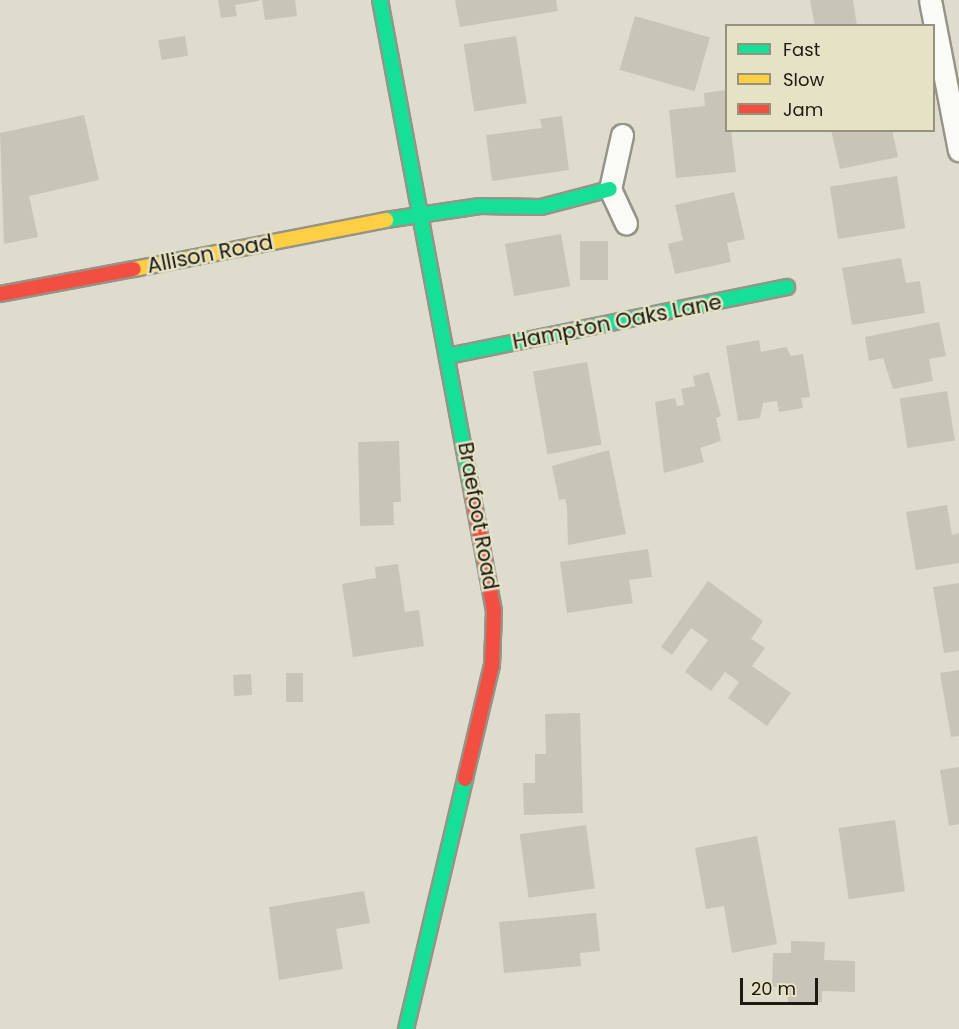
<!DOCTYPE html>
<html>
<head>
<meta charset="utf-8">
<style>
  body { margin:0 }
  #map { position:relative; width:959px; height:1029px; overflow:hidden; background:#dedccc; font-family:Poppins,sans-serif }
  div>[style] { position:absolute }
  .building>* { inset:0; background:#c9c4b8; transform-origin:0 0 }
  .roads { filter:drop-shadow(2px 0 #969488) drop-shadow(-2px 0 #969488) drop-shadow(0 2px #969488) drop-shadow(0 -2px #969488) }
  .street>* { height:21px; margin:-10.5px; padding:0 10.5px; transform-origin:10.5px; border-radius:10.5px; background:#fafaf7 }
  .fast>* { height:14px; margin:-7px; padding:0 7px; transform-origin:7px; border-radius:7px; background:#16e098 }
  .slow>* { height:14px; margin:-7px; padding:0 7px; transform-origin:7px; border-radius:7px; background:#ffcf43 }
  .jam>* { height:14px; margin:-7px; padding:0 7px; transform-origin:7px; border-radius:7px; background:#f24e42 }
  span { translate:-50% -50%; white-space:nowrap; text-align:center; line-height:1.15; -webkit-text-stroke:5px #e5e2c5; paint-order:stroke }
  .street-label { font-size:21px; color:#1d1b11 }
  .legend { position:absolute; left:725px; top:24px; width:210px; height:108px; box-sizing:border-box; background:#e5e2c5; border:2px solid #95927d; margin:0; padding:8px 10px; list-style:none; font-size:18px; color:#1d1b11 }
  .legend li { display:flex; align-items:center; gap:12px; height:30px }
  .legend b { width:30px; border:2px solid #95927d }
  .scale { position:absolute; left:740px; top:978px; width:78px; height:27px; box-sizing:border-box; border:3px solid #1d1b11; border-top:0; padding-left:8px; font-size:18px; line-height:21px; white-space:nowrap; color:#1d1b11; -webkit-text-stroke:4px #e5e2c5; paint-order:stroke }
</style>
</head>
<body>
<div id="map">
  <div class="building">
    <i style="clip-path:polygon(218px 0,259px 0,259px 1px,235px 5px,237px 16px,221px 18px)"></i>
    <i style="clip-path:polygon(262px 0,295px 0,297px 16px,265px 20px)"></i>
    <i style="clip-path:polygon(455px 0,556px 0,558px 11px,460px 27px)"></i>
    <i style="clip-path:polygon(810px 0,853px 0,857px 26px,815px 26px)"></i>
    <i style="left:635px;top:16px;width:78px;height:56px;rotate:16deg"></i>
    <i style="left:185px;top:36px;width:20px;height:27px;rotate:81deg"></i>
    <i style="left:516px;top:36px;width:68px;height:53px;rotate:81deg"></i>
    <i style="clip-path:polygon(726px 90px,726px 130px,731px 130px,736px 172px,676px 178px,669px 110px,705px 106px,704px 93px)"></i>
    <i style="clip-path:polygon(84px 115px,99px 180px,29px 196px,38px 237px,4px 244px,0 133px)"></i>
    <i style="clip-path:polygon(562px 116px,569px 170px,492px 181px,486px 135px,542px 128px,540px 119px)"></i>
    <i style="clip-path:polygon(831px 130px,892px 130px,898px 157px,840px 169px)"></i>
    <i style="left:897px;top:176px;width:53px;height:68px;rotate:81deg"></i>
    <i style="clip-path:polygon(734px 192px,745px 239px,727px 243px,731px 262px,675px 274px,668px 244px,683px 240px,675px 205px)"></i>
    <i style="left:561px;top:234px;width:53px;height:57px;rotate:80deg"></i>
    <i style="left:580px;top:241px;width:28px;height:39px"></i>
    <i style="clip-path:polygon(901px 258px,906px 283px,920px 281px,925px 313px,852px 325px,842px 268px)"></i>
    <i style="clip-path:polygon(939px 322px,946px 356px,929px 359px,933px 381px,893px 389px,883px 358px,869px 361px,865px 337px)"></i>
    <i style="clip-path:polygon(759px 340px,761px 352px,786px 347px,791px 356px,803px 354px,810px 397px,801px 398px,803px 408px,779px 412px,777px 401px,763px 403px,760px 418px,738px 421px,726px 346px)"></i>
    <i style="left:587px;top:362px;width:84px;height:55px;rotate:80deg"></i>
    <i style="clip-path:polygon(709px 372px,721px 416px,716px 418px,721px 441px,700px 448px,704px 462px,664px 473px,655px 402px,675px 398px,677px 406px,684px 405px,681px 389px,695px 386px,693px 376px)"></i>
    <i style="left:947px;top:391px;width:50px;height:48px;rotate:81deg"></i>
    <i style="clip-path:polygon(399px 441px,401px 502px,393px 502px,394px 525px,360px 526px,358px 442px)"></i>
    <i style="clip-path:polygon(609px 450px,626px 534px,568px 545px,567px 507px,565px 499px,559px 500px,552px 466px)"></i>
    <i style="clip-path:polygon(947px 505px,952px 535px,959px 533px,959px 563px,916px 570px,906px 512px)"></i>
    <i style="clip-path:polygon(648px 549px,652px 577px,629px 580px,633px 603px,567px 613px,560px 562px)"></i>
    <i style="clip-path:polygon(398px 564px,405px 612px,419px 610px,424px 646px,353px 657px,342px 584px,376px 578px,375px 567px)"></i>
    <i style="clip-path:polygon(708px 581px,763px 621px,751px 639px,765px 648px,752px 666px,791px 693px,767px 726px,728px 698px,739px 682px,725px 672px,711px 691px,685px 672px,708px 640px,691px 628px,672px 655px,661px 647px)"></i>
    <i style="clip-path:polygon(959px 583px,959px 651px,944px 653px,933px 587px)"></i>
    <i style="clip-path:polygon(959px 670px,959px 736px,951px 737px,940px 673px)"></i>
    <i style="left:286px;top:673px;width:17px;height:29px"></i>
    <i style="left:251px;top:674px;width:21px;height:18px;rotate:87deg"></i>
    <i style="clip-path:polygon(580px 713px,583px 813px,524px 815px,523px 783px,535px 783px,535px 754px,546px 754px,545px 714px)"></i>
    <i style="clip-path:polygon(959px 767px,959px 824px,949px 826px,940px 770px)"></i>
    <i style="left:895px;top:820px;width:72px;height:57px;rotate:82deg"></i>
    <i style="left:586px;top:825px;width:64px;height:67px;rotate:82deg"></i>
    <i style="clip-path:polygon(757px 836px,777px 944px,732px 953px,724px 906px,706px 909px,695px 848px)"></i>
    <i style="clip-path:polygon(364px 891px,370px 923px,336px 929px,343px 969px,279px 980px,269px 907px)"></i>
    <i style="clip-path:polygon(596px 913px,600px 951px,580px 953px,581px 966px,504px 973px,499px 922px)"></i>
    <i style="clip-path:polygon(791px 941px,825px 942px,824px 960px,855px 961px,855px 992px,822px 991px,822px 1002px,788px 1002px,788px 987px,772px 987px,773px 953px,791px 953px)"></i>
  </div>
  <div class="roads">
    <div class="street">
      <i style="left:930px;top:0;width:153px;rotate:79.1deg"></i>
      <i style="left:622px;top:135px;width:55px;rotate:102.5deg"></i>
      <i style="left:610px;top:189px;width:38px;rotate:65deg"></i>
    </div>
    <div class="fast">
      <i style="left:380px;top:0;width:507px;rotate:79.42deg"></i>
      <i style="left:386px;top:220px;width:95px;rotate:-8.5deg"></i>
      <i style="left:480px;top:206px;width:61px;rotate:0.9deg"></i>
      <i style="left:541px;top:207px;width:71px;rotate:-14.6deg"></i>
      <i style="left:448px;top:356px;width:346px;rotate:-11.5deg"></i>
      <i style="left:406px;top:1029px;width:257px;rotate:-76.7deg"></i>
    </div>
    <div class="slow">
      <i style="left:134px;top:269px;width:257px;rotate:-11deg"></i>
    </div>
    <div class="jam">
      <i style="left:0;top:294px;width:136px;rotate:-10.6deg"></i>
      <i style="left:465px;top:779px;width:117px;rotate:-76.7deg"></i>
      <i style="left:492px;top:665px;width:54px;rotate:-87.9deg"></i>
      <i style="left:494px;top:611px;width:115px;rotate:-100.5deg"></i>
    </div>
  </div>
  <div class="street-label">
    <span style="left:210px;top:254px;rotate:-11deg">Allison Road</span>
    <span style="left:617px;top:322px;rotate:-11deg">Hampton Oaks Lane</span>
    <span style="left:478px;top:516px;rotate:80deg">Braefoot Road</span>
  </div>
  <ul class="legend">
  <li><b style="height:8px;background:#16e098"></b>Fast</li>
  <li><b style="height:8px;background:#ffcf43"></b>Slow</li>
  <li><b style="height:8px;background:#f24e42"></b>Jam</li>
  </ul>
  <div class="scale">20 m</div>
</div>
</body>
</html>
